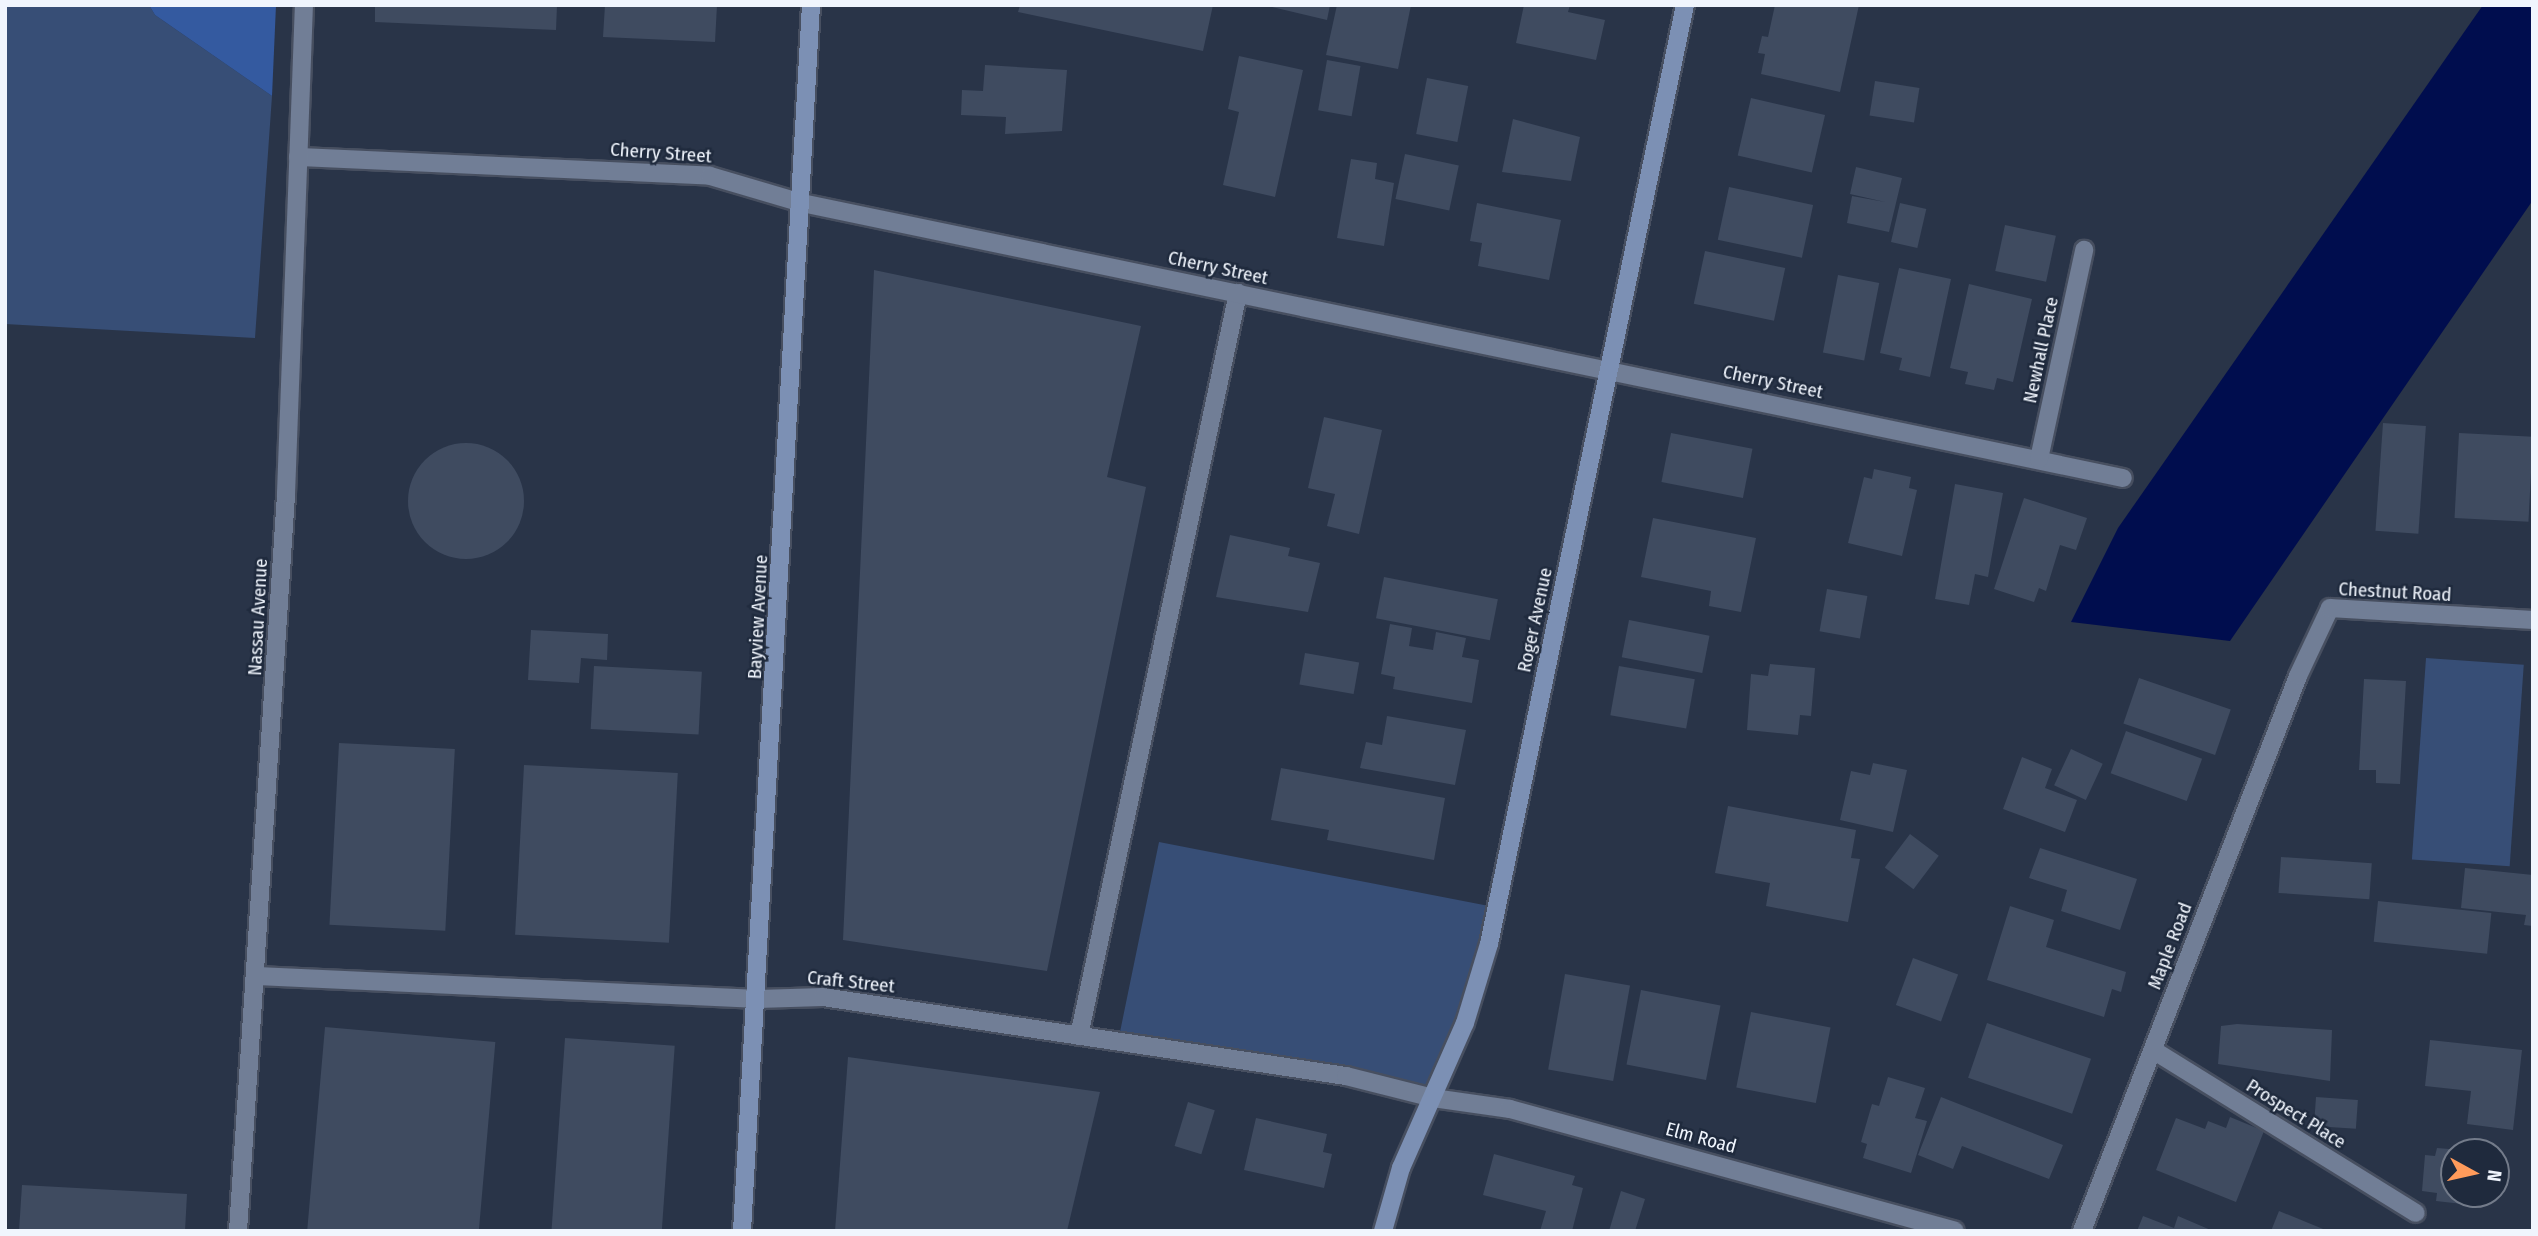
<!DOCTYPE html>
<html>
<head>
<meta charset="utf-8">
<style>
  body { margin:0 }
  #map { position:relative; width:2538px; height:1236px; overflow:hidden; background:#293448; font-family:"Fira Sans Condensed",sans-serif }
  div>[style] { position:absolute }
  .green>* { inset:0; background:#374e76; transform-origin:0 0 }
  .forest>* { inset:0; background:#345aa0 }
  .water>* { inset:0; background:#000d4e }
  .building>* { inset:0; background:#3f4b60; transform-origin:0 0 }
  .round { border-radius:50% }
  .roads { filter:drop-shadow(2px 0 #474f60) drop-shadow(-2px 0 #474f60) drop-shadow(0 2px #474f60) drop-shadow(0 -2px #474f60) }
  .lane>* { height:18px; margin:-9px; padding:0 9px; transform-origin:9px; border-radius:9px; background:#717e96 }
  .street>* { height:18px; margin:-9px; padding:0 9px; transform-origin:9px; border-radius:9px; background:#717e96 }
  .secondary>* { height:18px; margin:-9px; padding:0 9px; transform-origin:9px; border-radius:9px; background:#7c90b4 }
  span { translate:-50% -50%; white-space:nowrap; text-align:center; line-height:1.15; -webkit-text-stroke:5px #1f2a3d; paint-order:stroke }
  .street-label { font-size:19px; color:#f0f5fd }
  .frame { position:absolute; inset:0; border:7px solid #f0f5fd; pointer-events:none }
  .north { position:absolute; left:2440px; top:1138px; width:70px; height:70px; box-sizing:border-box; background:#1f2a3d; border:2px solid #737b8a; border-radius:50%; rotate:98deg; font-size:19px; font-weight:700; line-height:28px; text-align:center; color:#f0f5fd }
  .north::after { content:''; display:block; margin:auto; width:24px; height:32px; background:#ff9b5b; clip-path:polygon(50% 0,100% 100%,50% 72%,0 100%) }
</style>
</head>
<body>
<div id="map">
  <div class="green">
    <i style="clip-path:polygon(5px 5px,149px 5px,155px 15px,272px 96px,255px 338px,5px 324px)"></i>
    <i style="left:2426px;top:658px;width:98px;height:202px;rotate:4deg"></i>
    <i style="clip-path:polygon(1159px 842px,1489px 906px,1460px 1018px,1428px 1091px,1360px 1072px,1120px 1032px)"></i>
  </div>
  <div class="forest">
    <i style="clip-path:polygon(149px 5px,276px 5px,272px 96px,155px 15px)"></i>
  </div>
  <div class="water">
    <i style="clip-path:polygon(2483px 5px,2533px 5px,2533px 200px,2230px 641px,2071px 622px,2118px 528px)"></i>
  </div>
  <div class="building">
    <i style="clip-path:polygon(375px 5px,557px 5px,556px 30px,375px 22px)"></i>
    <i style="clip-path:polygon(605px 5px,717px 5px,715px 42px,603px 37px)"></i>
    <i style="clip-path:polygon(1020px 5px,1213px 5px,1203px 51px,1018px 12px)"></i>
    <i style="clip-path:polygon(1264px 5px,1330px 5px,1327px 20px)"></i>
    <i style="clip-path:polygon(1337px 5px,1411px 5px,1398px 69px,1326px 55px)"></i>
    <i style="clip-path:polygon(1524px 5px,1570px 5px,1568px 12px,1605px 20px,1596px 60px,1516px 43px)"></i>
    <i style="clip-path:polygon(1775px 5px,1859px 5px,1840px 92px,1761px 74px,1765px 54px,1758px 53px,1762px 36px,1768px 37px)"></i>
    <i style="clip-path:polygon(1239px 56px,1303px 70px,1275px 197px,1223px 185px,1239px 112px,1228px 109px)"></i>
    <i style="left:1327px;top:60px;width:34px;height:51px;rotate:10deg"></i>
    <i style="clip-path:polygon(985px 65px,1067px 70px,1062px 131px,1005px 134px,1006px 117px,961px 115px,962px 90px,983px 91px)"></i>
    <i style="left:1427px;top:78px;width:42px;height:57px;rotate:11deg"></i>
    <i style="left:1875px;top:81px;width:45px;height:35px;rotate:9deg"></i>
    <i style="left:1751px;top:98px;width:76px;height:59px;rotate:13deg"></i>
    <i style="clip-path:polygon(1513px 119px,1580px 137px,1571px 181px,1502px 172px)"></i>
    <i style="left:1405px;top:154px;width:55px;height:46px;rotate:12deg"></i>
    <i style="clip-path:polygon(1351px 159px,1377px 163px,1375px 179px,1394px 183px,1384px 246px,1337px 238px)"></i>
    <i style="clip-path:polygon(1856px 167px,1902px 178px,1889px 232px,1847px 223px,1852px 196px,1885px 202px,1850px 194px)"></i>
    <i style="left:1729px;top:187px;width:86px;height:54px;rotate:12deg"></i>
    <i style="clip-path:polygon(1477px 203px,1561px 220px,1549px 280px,1478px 266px,1482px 243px,1470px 241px)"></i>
    <i style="left:1900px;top:203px;width:27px;height:40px;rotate:13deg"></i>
    <i style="left:2005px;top:225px;width:52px;height:47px;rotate:12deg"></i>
    <i style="left:1705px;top:251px;width:82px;height:54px;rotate:12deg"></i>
    <i style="clip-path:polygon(1899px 268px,1951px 279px,1930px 377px,1899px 370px,1902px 358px,1880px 353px)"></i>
    <i style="clip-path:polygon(874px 270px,1141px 326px,1107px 477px,1146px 487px,1047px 971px,843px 940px)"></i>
    <i style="left:1838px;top:275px;width:42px;height:79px;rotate:11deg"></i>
    <i style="clip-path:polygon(1969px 284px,2032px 299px,2013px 382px,1997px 378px,1994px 390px,1965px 384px,1968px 372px,1950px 368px)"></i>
    <i style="clip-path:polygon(1324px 417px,1382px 430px,1359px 534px,1327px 526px,1335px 494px,1308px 488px)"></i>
    <i style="left:2383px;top:423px;width:43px;height:108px;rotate:4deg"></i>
    <i style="left:1671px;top:433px;width:83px;height:50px;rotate:11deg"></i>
    <i style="left:2459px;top:433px;width:74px;height:85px;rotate:3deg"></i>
    <i class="round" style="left:408px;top:443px;width:116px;height:116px"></i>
    <i style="clip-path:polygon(1874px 469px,1911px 477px,1909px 488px,1917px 490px,1902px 556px,1848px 543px,1864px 477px,1872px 479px)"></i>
    <i style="clip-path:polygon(1955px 484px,2003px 493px,1988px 577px,1975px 574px,1969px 605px,1935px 599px)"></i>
    <i style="clip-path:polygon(2024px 498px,2087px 518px,2076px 550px,2060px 545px,2046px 591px,2039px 588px,2034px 602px,1994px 589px)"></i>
    <i style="clip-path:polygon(1653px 518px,1756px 538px,1741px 612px,1709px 606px,1711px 591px,1641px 577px)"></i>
    <i style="clip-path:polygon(1230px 535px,1290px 548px,1288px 556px,1320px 563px,1308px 612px,1216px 597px)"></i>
    <i style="left:1384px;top:577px;width:116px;height:42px;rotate:11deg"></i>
    <i style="left:1827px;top:589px;width:41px;height:43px;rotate:10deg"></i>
    <i style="left:1629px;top:620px;width:82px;height:38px;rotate:11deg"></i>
    <i style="clip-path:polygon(1390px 624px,1412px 628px,1409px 646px,1433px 650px,1436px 632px,1466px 638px,1462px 657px,1479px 660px,1472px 703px,1393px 689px,1395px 677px,1381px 674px)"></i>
    <i style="clip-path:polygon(531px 630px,608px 634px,607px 660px,581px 658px,579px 683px,528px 680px)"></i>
    <i style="left:1305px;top:653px;width:55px;height:32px;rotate:10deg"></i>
    <i style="clip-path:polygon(1770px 664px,1815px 668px,1811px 716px,1800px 715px,1798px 735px,1747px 730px,1751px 674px,1768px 676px)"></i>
    <i style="left:594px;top:666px;width:108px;height:63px;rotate:3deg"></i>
    <i style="left:1619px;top:666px;width:77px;height:50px;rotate:10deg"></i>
    <i style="left:2139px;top:678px;width:97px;height:48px;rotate:19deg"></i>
    <i style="clip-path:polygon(2364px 679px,2406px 681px,2400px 784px,2376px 783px,2376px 770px,2359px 770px)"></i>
    <i style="clip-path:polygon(1387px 716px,1466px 730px,1455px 785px,1360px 768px,1366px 742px,1382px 745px)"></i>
    <i style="left:2126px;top:731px;width:81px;height:45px;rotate:20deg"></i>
    <i style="left:339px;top:743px;width:116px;height:182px;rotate:3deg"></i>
    <i style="left:2071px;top:749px;width:35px;height:40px;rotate:25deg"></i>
    <i style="clip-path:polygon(2022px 757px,2052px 769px,2045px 788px,2077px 800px,2065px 832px,2003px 809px)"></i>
    <i style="clip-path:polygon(1873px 763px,1907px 770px,1893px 832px,1840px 820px,1851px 771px,1870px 775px)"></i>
    <i style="left:524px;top:765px;width:154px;height:170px;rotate:3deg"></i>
    <i style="clip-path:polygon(1281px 768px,1445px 798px,1434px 860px,1327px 840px,1329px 830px,1271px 820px)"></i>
    <i style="clip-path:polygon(1728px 806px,1856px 830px,1851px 858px,1860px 859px,1848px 922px,1766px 906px,1770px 883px,1715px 873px)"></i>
    <i style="left:1910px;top:834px;width:36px;height:42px;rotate:37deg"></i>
    <i style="clip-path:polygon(2040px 848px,2137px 879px,2120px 930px,2061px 911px,2067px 890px,2029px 878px)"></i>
    <i style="left:2281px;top:857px;width:91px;height:36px;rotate:4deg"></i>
    <i style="clip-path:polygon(2465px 868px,2533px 875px,2533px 926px,2524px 925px,2526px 915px,2461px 908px)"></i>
    <i style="left:2378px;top:901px;width:114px;height:41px;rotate:6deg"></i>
    <i style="clip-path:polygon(2010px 906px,2054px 920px,2046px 947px,2126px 972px,2121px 992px,2112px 989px,2104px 1017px,1987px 980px)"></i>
    <i style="left:1913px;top:958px;width:48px;height:50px;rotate:20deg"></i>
    <i style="left:1565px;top:974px;width:66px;height:97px;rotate:10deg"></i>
    <i style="left:1641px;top:990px;width:81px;height:76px;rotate:11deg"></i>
    <i style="left:1751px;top:1012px;width:81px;height:77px;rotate:11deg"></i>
    <i style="left:1987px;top:1023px;width:110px;height:58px;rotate:19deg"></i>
    <i style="clip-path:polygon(2237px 1024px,2332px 1030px,2330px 1081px,2218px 1064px,2221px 1026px)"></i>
    <i style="left:325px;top:1027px;width:171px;height:205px;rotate:5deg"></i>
    <i style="left:565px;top:1038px;width:110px;height:194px;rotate:4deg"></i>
    <i style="clip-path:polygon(2430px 1040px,2522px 1050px,2513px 1130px,2467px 1124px,2471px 1091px,2425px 1086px)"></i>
    <i style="clip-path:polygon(848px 1057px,1100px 1092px,1067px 1231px,835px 1231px)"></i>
    <i style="clip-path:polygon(1888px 1077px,1925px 1088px,1915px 1118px,1927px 1121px,1911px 1173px,1863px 1158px,1867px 1144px,1861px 1142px,1872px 1104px,1879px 1106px)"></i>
    <i style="clip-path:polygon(1941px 1097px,2063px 1145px,2049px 1179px,1962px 1146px,1953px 1169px,1918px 1155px)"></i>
    <i style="left:2316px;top:1097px;width:42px;height:29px;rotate:4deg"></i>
    <i style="left:1188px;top:1102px;width:28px;height:46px;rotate:17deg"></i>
    <i style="clip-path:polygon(2230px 1117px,2264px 1131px,2236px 1202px,2156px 1170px,2176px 1118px,2205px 1129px,2208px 1121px,2226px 1128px)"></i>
    <i style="clip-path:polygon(1256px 1118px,1327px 1134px,1323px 1152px,1332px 1154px,1324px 1188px,1244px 1170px)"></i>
    <i style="clip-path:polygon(2437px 1148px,2461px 1150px,2454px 1152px,2454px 1194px,2498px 1194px,2497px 1198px,2481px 1197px,2480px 1206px,2436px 1201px,2437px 1193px,2422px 1191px,2425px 1155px,2435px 1156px)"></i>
    <i style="clip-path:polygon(1494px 1154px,1575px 1176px,1572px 1185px,1583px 1188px,1572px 1231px,1540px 1231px,1546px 1211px,1483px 1195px)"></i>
    <i style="clip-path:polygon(2496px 1161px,2501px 1161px,2498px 1192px,2496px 1192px)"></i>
    <i style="clip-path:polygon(22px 1185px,187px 1194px,185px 1231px,19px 1231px)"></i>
    <i style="clip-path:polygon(1621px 1191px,1645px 1199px,1635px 1231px,1609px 1231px)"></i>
    <i style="clip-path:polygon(2279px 1211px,2328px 1231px,2271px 1231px)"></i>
    <i style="clip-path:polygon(2143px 1216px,2174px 1228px,2178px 1216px,2213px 1231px,2137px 1231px)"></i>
  </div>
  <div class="roads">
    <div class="lane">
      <i style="left:1079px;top:1036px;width:760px;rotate:-77.92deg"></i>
    </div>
    <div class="street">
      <i style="left:298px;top:157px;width:412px;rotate:2.6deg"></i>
      <i style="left:710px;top:176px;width:96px;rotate:16.4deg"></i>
      <i style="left:802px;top:203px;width:1349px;rotate:11.76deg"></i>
      <i style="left:2039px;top:459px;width:214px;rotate:-77.8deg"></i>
      <i style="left:257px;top:976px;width:502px;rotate:2.63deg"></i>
      <i style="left:758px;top:999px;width:65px;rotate:-1.8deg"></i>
      <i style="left:823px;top:997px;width:529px;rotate:8.59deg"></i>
      <i style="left:1346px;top:1076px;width:90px;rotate:14.2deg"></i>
      <i style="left:1433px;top:1098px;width:78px;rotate:8.1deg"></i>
      <i style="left:1510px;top:1109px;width:461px;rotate:15.3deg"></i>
      <i style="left:2153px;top:1050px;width:309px;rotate:31.8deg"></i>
      <i style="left:238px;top:1231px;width:739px;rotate:-86.27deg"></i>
      <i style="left:286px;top:494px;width:489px;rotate:-87.9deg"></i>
      <i style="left:2082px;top:1231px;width:596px;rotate:-68.73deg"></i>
      <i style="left:2298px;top:676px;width:75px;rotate:-64.8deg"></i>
      <i style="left:2330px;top:608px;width:203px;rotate:3.4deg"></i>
    </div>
    <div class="secondary">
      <i style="left:742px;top:1231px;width:1228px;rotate:-86.78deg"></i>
      <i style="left:1383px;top:1231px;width:66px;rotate:-74.1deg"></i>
      <i style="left:1401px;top:1168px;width:158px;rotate:-66.2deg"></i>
      <i style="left:1465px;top:1023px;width:83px;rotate:-73.1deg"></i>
      <i style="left:1489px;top:944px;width:959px;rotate:-78.21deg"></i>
    </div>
  </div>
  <div class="street-label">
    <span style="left:661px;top:153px;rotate:4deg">Cherry Street</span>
    <span style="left:1218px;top:268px;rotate:12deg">Cherry Street</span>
    <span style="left:2041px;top:350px;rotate:-78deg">Newhall Place</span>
    <span style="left:1773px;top:382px;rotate:12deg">Cherry Street</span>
    <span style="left:2395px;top:592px;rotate:3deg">Chestnut Road</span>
    <span style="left:258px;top:617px;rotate:-87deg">Nassau Avenue</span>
    <span style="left:758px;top:617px;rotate:-87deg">Bayview Avenue</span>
    <span style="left:1535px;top:620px;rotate:-78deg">Roger Avenue</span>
    <span style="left:2170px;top:946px;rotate:-69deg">Maple Road</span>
    <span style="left:851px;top:982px;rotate:6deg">Craft Street</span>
    <span style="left:2296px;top:1114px;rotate:32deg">Prospect Place</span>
    <span style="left:1701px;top:1138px;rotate:15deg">Elm Road</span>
  </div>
  <div class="frame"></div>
  <div class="north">N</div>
</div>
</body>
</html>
